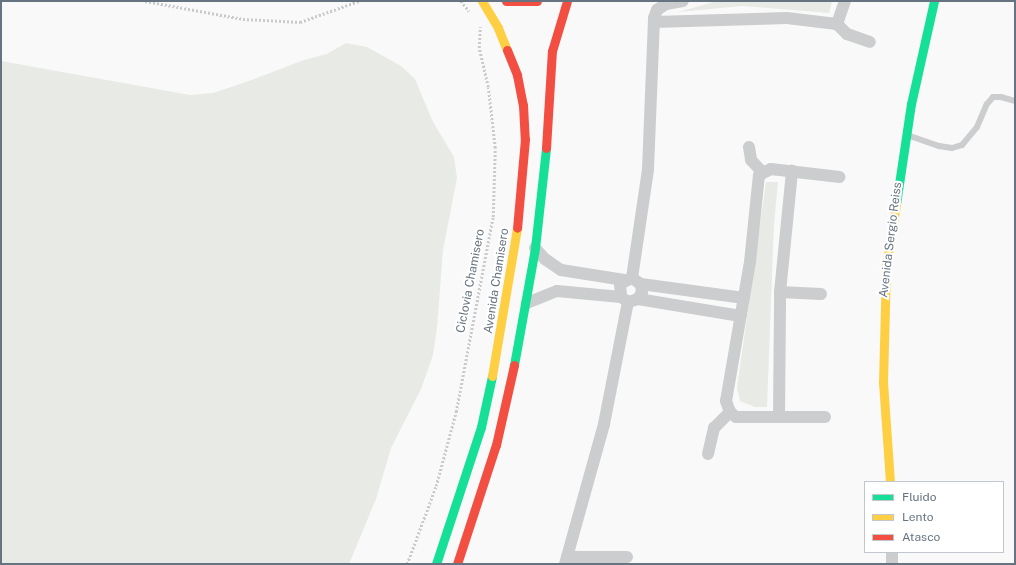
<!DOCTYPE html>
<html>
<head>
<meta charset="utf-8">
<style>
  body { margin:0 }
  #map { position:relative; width:1016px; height:565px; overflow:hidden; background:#f9f9f9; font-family:"Public Sans",sans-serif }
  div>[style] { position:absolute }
  .green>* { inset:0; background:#e8eae6 }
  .path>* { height:2.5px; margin-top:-1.25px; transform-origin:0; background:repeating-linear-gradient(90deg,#c9cacb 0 2px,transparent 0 4px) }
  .lane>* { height:6px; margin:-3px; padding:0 3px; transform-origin:3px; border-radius:3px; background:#cccdce }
  .street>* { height:12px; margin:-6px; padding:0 6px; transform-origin:6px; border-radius:6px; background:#cccdce }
  .fast>* { height:9px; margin:-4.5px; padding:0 4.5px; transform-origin:4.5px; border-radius:4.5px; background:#16e098 }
  .slow>* { height:9px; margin:-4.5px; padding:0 4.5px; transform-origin:4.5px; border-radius:4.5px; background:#ffcf43 }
  .jam>* { height:9px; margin:-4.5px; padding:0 4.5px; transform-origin:4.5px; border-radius:4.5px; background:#f24e42 }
  span { translate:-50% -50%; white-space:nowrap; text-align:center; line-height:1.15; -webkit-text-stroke:4px #fff; paint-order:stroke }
  .street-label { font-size:12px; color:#667481 }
  .frame { position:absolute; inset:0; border:2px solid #667481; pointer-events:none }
  .legend { position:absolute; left:864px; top:481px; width:140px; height:72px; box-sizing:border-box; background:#fff; border:1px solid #c2c7cd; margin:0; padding:5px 7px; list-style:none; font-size:12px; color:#667481 }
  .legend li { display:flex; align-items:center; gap:8px; height:20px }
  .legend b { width:20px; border:1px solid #c2c7cd }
</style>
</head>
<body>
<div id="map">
  <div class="green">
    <i style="clip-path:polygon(717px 1px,832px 1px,829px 13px,743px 6px,678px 12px)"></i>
    <i style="clip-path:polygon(346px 43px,367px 47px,401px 66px,415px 79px,433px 122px,454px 157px,457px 178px,443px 250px,437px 327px,433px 355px,421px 389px,391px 448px,376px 499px,349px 564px,1px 564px,1px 61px,190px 95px,213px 93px,246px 82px,304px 60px,327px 54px)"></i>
    <i style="clip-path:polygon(766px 182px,778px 182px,774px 224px,767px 407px,755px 407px,740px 401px,737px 388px)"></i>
  </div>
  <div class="path">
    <i style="left:145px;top:1px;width:100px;rotate:10.4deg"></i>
    <i style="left:243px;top:19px;width:57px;rotate:3deg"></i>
    <i style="left:300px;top:22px;width:63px;rotate:-19.6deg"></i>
    <i style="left:461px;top:1px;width:13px;rotate:51deg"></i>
    <i style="left:407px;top:564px;width:83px;rotate:-69.6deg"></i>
    <i style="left:436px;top:486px;width:77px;rotate:-74.9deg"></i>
    <i style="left:456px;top:412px;width:198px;rotate:-79.3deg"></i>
    <i style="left:493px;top:217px;width:69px;rotate:-88.3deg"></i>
    <i style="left:495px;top:148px;width:61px;rotate:-96.5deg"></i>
    <i style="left:488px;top:87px;width:40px;rotate:-103deg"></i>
    <i style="left:479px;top:48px;width:21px;rotate:-87deg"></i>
  </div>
  <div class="lane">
    <i style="left:907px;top:135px;width:34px;rotate:19deg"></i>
    <i style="left:939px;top:146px;width:13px;rotate:9deg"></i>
    <i style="left:952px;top:148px;width:10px;rotate:-17deg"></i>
    <i style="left:962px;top:145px;width:23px;rotate:-50deg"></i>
    <i style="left:977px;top:127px;width:25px;rotate:-67deg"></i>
    <i style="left:987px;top:104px;width:9px;rotate:-49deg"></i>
    <i style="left:993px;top:97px;width:8px"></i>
    <i style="left:1001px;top:97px;width:15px;rotate:16deg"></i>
  </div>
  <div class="street">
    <i style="left:654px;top:22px;width:133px;rotate:-1.7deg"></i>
    <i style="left:787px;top:18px;width:50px;rotate:6.8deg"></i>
    <i style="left:837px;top:24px;width:14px;rotate:45deg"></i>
    <i style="left:847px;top:34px;width:24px;rotate:19deg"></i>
    <i style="left:837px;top:24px;width:24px;rotate:-71deg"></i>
    <i style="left:749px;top:147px;width:13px;rotate:81deg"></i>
    <i style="left:751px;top:160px;width:16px;rotate:47deg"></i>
    <i style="left:535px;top:248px;width:15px;rotate:48deg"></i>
    <i style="left:545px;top:259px;width:19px;rotate:35deg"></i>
    <i style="left:561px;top:270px;width:64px;rotate:9deg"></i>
    <i style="left:632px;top:278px;width:110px;rotate:-81.6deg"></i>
    <i style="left:648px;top:169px;width:151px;rotate:-87.7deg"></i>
    <i style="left:654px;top:18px;width:9px;rotate:-69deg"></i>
    <i style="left:657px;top:10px;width:11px;rotate:-34deg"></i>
    <i style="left:666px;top:4px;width:17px;rotate:-10deg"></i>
    <i style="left:641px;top:284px;width:8px;rotate:83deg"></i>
    <i style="left:642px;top:292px;width:8px;rotate:120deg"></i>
    <i style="left:638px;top:299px;width:10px;rotate:163deg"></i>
    <i style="left:628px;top:302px;width:9px;rotate:-144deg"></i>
    <i style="left:621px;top:297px;width:13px;rotate:-94deg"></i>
    <i style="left:620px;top:284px;width:13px;rotate:-27deg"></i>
    <i style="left:632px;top:278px;width:11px;rotate:34deg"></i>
    <i style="left:641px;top:284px;width:104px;rotate:7.7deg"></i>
    <i style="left:780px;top:292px;width:41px;rotate:2.8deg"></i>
    <i style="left:638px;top:299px;width:104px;rotate:9.4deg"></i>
    <i style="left:527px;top:303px;width:32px;rotate:-22deg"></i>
    <i style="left:557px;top:291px;width:64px;rotate:5.4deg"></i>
    <i style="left:779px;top:417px;width:125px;rotate:-89.5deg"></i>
    <i style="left:780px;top:292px;width:122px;rotate:-84.3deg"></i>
    <i style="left:825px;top:417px;width:89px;rotate:180deg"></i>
    <i style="left:736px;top:417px;width:8px;rotate:-140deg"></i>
    <i style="left:730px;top:412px;width:12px;rotate:-110deg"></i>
    <i style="left:726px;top:401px;width:141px;rotate:-80.2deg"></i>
    <i style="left:750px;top:262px;width:87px;rotate:-84.1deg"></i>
    <i style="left:759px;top:175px;width:13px;rotate:-27deg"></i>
    <i style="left:771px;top:169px;width:69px;rotate:6.6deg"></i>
    <i style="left:708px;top:454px;width:27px;rotate:-77deg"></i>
    <i style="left:714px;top:428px;width:23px;rotate:-45deg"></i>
    <i style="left:567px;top:557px;width:60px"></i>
    <i style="left:565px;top:564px;width:145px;rotate:-74.4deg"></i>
    <i style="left:604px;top:424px;width:124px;rotate:-78.9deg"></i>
    <i style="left:892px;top:564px;width:12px;rotate:-90deg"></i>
  </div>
  <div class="fast">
    <i style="left:896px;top:204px;width:101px;rotate:-81.5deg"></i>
    <i style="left:911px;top:104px;width:106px;rotate:-77.4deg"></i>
    <i style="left:514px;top:365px;width:119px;rotate:-79.8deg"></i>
    <i style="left:535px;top:248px;width:101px;rotate:-83.7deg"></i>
    <i style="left:436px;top:564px;width:144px;rotate:-71.8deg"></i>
    <i style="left:481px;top:427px;width:52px;rotate:-77.8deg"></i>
  </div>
  <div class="slow">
    <i style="left:482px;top:1px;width:31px;rotate:59deg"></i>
    <i style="left:498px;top:28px;width:24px;rotate:68deg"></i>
    <i style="left:492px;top:376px;width:150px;rotate:-80.4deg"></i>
    <i style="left:890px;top:482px;width:99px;rotate:-94deg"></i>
    <i style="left:883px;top:383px;width:115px;rotate:-88.5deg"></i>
    <i style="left:886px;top:268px;width:65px;rotate:-81.1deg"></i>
  </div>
  <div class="jam">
    <i style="left:506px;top:1px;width:31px"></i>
    <i style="left:507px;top:50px;width:27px;rotate:68deg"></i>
    <i style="left:517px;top:75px;width:31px;rotate:79deg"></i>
    <i style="left:523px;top:105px;width:34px;rotate:87deg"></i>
    <i style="left:525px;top:139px;width:89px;rotate:95.1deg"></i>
    <i style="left:546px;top:148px;width:97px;rotate:-86.5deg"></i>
    <i style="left:552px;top:51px;width:52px;rotate:-73.3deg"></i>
    <i style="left:457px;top:564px;width:125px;rotate:-71.9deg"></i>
    <i style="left:496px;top:445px;width:82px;rotate:-77.3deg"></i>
  </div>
  <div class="street-label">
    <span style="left:891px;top:240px;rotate:-83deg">Avenida Sergio Reiss</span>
    <span style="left:471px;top:281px;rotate:-79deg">Ciclovia Chamisero</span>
    <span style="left:497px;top:281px;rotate:-81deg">Avenida Chamisero</span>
  </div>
  <div class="frame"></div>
  <ul class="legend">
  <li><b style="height:5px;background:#16e098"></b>Fluido</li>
  <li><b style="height:5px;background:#ffcf43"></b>Lento</li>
  <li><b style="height:5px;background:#f24e42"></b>Atasco</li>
  </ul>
</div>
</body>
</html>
